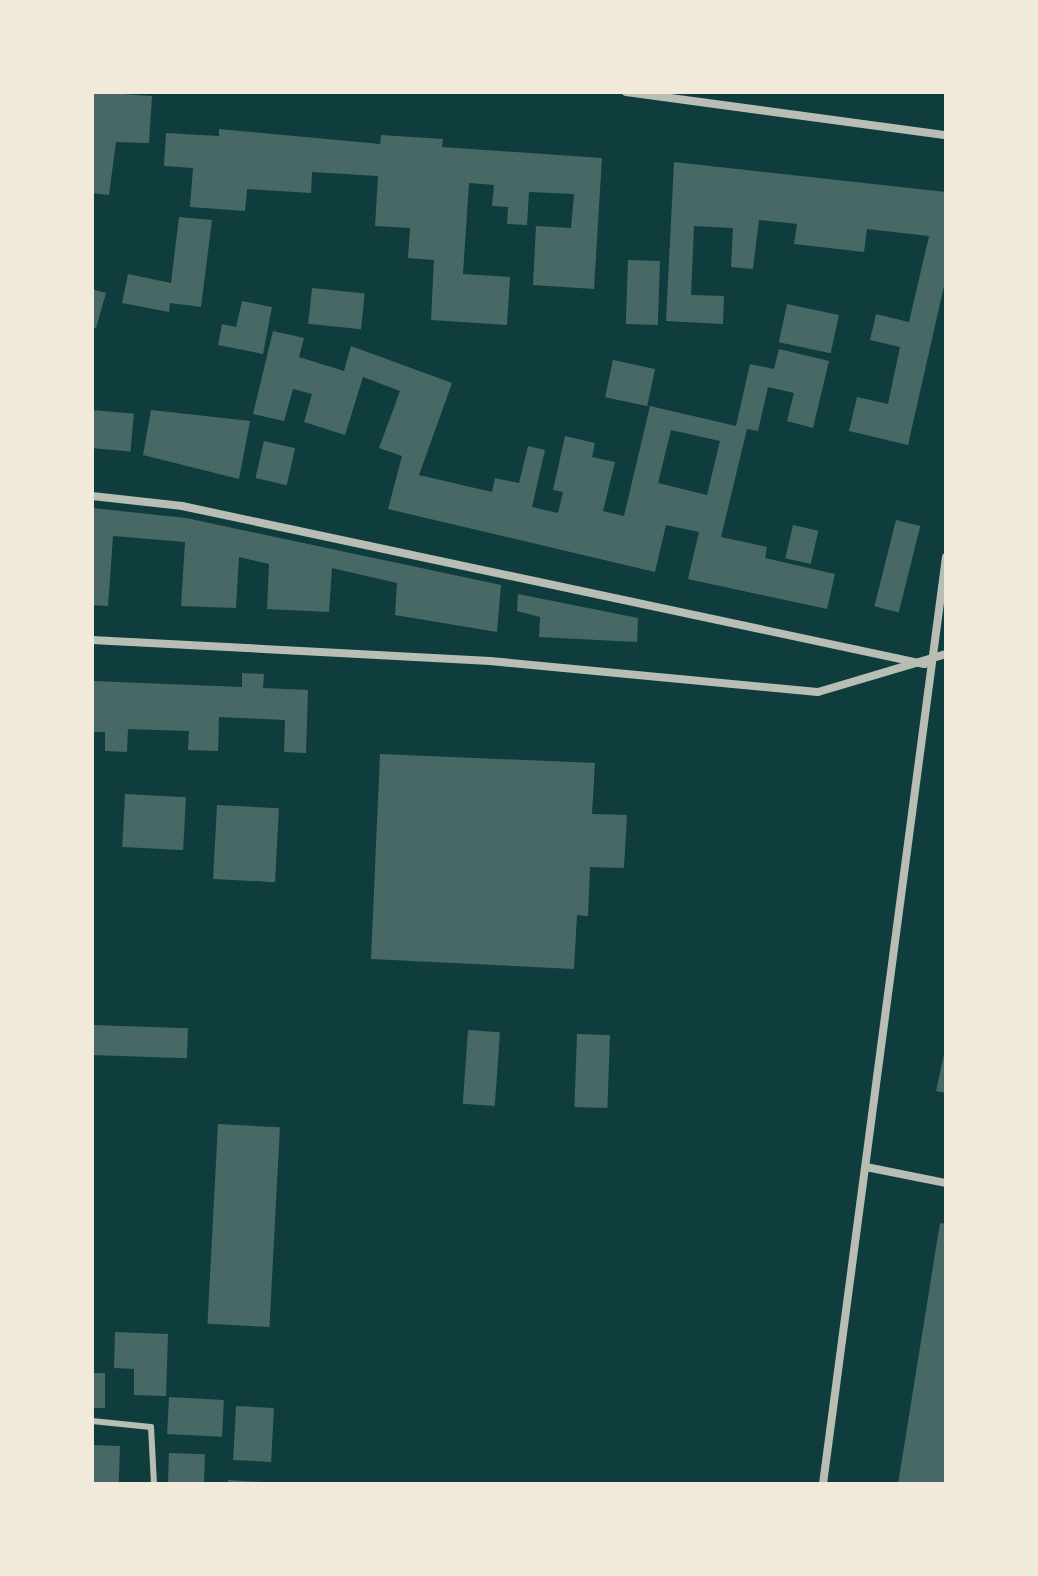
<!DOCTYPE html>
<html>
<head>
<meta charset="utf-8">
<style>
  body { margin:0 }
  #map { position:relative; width:1038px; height:1576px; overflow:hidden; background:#0f3d3e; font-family:"Fira Sans",sans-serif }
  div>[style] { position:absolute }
  .building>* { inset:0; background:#486865; transform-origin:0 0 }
  .service>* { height:6px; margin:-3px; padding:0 3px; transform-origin:3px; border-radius:3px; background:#b8beb3 }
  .minor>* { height:8px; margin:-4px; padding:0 4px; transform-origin:4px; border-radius:4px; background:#b8beb3 }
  span { translate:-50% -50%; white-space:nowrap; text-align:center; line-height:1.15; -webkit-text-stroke:6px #f1e9da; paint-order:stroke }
  .frame { position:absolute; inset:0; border:94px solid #f1e9da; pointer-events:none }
</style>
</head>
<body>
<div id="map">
  <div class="building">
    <i style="clip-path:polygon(92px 92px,152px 96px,149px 143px,116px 142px,109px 195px,92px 193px)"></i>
    <i style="clip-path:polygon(219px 129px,380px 144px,381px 135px,443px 139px,442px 147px,602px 158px,594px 289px,533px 285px,536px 226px,571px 228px,574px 194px,529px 192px,527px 225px,507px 224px,508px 207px,492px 206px,494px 185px,469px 183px,463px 274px,510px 277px,507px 325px,431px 320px,434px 260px,408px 258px,410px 228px,375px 226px,378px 176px,312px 172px,311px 193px,247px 189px,245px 211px,190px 207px,193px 168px,164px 166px,166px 133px,219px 136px)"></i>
    <i style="clip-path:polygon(674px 162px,946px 192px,946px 277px,908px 445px,849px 431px,857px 397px,888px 404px,900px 347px,870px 340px,876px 314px,909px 322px,929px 236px,867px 229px,864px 252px,794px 244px,797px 224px,759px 220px,753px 269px,731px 267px,733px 228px,694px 226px,691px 295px,724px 296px,723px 324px,666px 321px)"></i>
    <i style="clip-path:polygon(179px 217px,212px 220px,201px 307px,170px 303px,169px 312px,122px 303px,128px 274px,171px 283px)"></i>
    <i style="left:628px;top:260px;width:32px;height:64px;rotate:2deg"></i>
    <i style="left:312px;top:288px;width:53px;height:36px;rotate:6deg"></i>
    <i style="clip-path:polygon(92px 289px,106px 293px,96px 328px,92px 327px)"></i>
    <i style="clip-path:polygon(242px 301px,272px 307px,263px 354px,218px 345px,222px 324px,236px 327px)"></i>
    <i style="left:787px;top:304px;width:53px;height:39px;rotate:12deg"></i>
    <i style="clip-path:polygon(evenodd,273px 331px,304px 338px,299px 357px,344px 371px,351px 346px,452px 383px,419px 475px,492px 492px,495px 478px,519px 483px,528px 446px,545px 450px,532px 507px,558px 513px,563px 492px,553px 490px,565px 436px,595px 443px,592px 457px,615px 462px,603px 511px,624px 516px,650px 406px,736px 426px,750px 364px,774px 369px,779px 349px,829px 361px,813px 428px,787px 421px,794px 393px,768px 387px,758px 431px,747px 429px,721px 537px,767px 547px,765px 558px,835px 574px,827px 609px,688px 579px,699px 532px,666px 525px,655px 572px,388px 509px,402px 456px,379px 448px,400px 391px,363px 377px,345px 435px,304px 422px,312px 394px,293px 389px,284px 421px,253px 414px,273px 331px,671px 430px,720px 441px,707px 495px,658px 483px,671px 430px)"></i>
    <i style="left:613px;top:360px;width:43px;height:38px;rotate:12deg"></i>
    <i style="left:92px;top:410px;width:42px;height:38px;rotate:5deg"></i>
    <i style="clip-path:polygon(151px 410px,250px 421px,239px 479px,143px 455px)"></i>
    <i style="left:264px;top:441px;width:32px;height:38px;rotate:13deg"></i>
    <i style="clip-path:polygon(92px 508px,186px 518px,501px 585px,497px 632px,395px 615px,397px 583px,332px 568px,329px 612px,267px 609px,269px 564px,239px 557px,236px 608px,181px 606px,185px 542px,113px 536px,108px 606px,92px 605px)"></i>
    <i style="left:896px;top:520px;width:25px;height:89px;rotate:14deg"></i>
    <i style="left:793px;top:525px;width:26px;height:34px;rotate:13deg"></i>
    <i style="clip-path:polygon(518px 594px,638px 618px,637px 642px,539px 637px,540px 617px,517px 611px)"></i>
    <i style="clip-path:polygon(242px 673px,264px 674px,263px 688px,308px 690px,306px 753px,284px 752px,285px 720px,219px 717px,218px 751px,188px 750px,189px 731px,128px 729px,127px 752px,105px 751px,105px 732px,92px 732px,92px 681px,242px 687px)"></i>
    <i style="clip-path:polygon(380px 754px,595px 763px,592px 814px,627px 815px,624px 868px,590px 867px,588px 916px,577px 915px,574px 969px,371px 959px)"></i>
    <i style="left:125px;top:794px;width:61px;height:53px;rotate:3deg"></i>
    <i style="left:217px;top:805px;width:62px;height:74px;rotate:3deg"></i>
    <i style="left:92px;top:1025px;width:96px;height:30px;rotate:2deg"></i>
    <i style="left:468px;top:1030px;width:32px;height:74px;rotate:4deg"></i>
    <i style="left:577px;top:1034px;width:33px;height:73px;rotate:2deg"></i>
    <i style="clip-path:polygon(945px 1050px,946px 1051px,946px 1093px,936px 1091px)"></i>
    <i style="left:218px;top:1124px;width:62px;height:200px;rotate:3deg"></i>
    <i style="clip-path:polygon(940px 1223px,946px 1224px,946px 1484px,898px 1484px)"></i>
    <i style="clip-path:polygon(115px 1332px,168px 1334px,166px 1396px,134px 1395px,134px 1369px,114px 1368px)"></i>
    <i style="left:92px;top:1373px;width:13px;height:35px"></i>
    <i style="left:169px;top:1397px;width:55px;height:37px;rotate:3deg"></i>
    <i style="left:236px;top:1406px;width:38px;height:54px;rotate:3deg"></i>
    <i style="left:92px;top:1445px;width:28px;height:39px;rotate:2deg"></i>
    <i style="left:169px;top:1453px;width:36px;height:31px;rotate:2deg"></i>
    <i style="clip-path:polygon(228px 1480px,262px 1482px,262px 1484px,228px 1484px)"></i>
  </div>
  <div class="service">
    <i style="left:92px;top:1421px;width:59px;rotate:5.8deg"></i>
    <i style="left:151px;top:1427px;width:57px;rotate:87deg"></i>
  </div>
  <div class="minor">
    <i style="left:626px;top:92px;width:323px;rotate:7.7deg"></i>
    <i style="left:92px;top:496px;width:91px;rotate:6.3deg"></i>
    <i style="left:182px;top:506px;width:759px;rotate:12.02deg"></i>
    <i style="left:92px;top:640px;width:399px;rotate:3deg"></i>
    <i style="left:490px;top:661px;width:329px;rotate:5.4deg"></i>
    <i style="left:818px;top:692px;width:134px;rotate:-16.5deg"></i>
    <i style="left:866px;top:1167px;width:82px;rotate:11.3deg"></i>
    <i style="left:823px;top:1484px;width:935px;rotate:-82.44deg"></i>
  </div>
  <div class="frame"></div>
</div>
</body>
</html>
